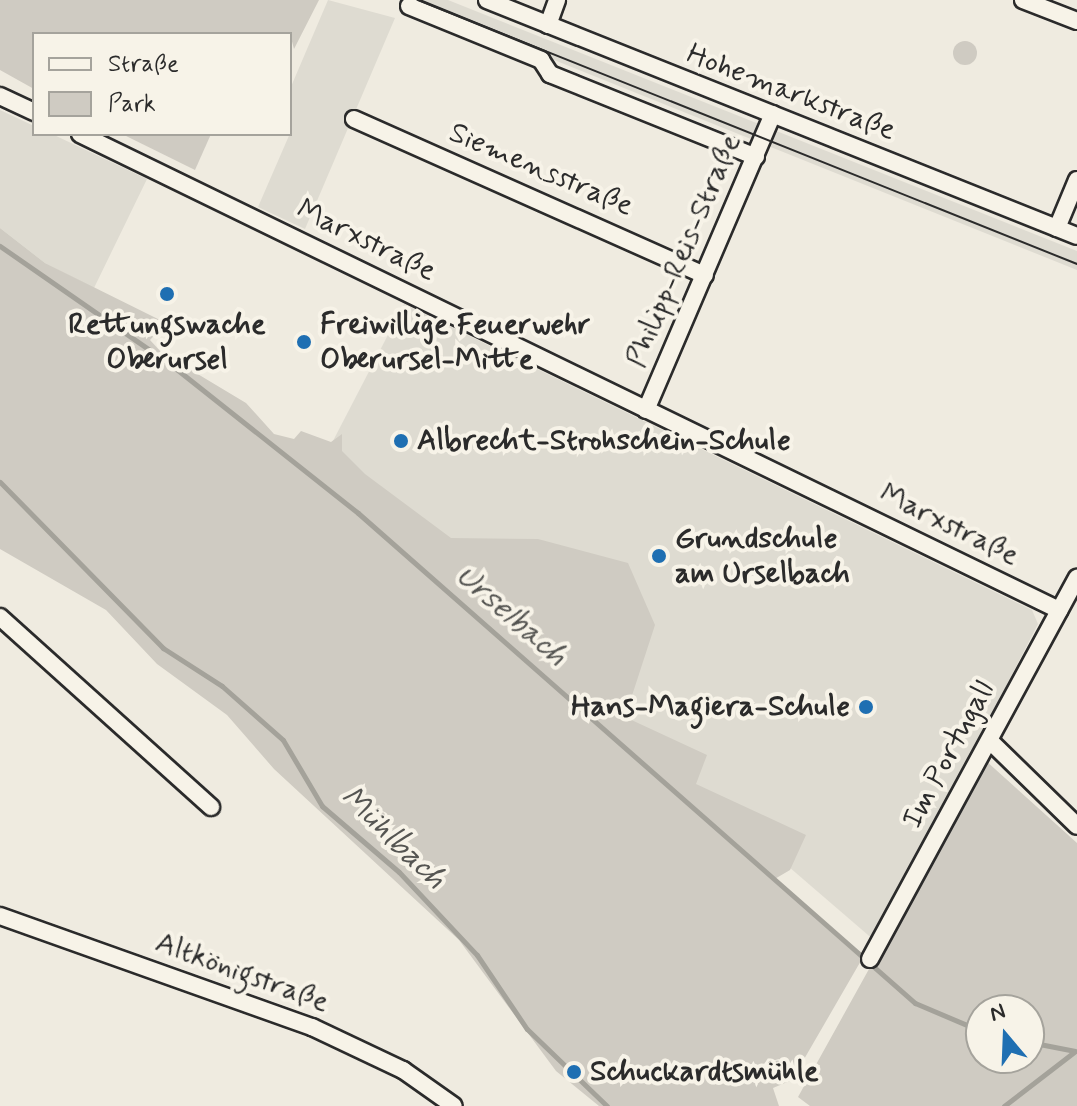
<!DOCTYPE html>
<html>
<head>
<meta charset="utf-8">
<style>
  body { margin:0 }
  #map { position:relative; width:1077px; height:1106px; overflow:hidden; background:#efebe0; font-family:Mynerve,sans-serif }
  div>[style] { position:absolute }
  .built>* { inset:0; background:#dedbd1 }
  .green>* { inset:0; background:#cfcbc2 }
  .round { border-radius:50% }
  .stream>* { height:5px; margin:-2.5px; padding:0 2.5px; transform-origin:2.5px; border-radius:2.5px; background:#a4a29a }
  .roads { filter:drop-shadow(2px 0 #2b2b2b) drop-shadow(-2px 0 #2b2b2b) drop-shadow(0 2px #2b2b2b) drop-shadow(0 -2px #2b2b2b) }
  .minor>* { height:16px; margin:-8px; padding:0 8px; transform-origin:8px; border-radius:8px; background:#f7f3e8 }
  .tram>* { height:2px; margin:-1px; padding:0 1px; transform-origin:1px; border-radius:1px; background:#2b2b2b }
  .dots>* { width:22px; height:22px; translate:-50% -50%; box-sizing:border-box; border:4px solid #f7f3e8; border-radius:50% }
  span { translate:-50% -50%; white-space:nowrap; text-align:center; line-height:1.15; -webkit-text-stroke:8px #f7f3e8; paint-order:stroke }
  .street-label { font-size:30px; color:#2b2b2b }
  .poi-label { font-size:30px; color:#2b2b2b; font-weight:700 }
  .left { translate:0 -50%; text-align:left }
  .right { translate:-100% -50%; text-align:right }
  .water-label { font-size:32px; color:#555552; font-style:italic }
  .legend { position:absolute; left:32px; top:32px; width:260px; height:104px; box-sizing:border-box; background:#f7f3e8; border:2px solid #a5a39c; margin:0; padding:10px 14px; list-style:none; font-size:24px; color:#2b2b2b }
  .legend li { display:flex; align-items:center; gap:16px; height:40px }
  .legend b { width:40px; border:2px solid #a5a39c }
  .north { position:absolute; left:965px; top:994px; width:80px; height:80px; box-sizing:border-box; background:#f7f3e8; border:2px solid #a5a39c; border-radius:50%; rotate:341deg; font-size:22px; font-weight:700; line-height:32px; text-align:center; color:#2b2b2b }
  .north::after { content:''; display:block; margin:auto; width:28px; height:36px; background:#1f6fb2; clip-path:polygon(50% 0,100% 100%,50% 72%,0 100%) }
</style>
</head>
<body>
<div id="map">
  <div class="built">
    <i style="clip-path:polygon(328px 0,395px 18px,305px 229px,258px 207px,291px 131px,290px 89px)"></i>
    <i style="clip-path:polygon(405px 0,448px 0,1077px 251px,1077px 270px)"></i>
    <i style="clip-path:polygon(0 110px,34px 126px,34px 134px,52px 134px,147px 179px,94px 288px,45px 263px,0 228px)"></i>
    <i style="clip-path:polygon(404px 304px,1032px 610px,1038px 624px,875px 941px,321px 464px)"></i>
  </div>
  <div class="green">
    <i style="clip-path:polygon(0 0,319px 0,294px 49px,290px 34px,34px 34px,34px 89px,0 70px)"></i>
    <i class="round" style="left:953px;top:41px;width:24px;height:24px"></i>
    <i style="clip-path:polygon(122px 134px,211px 134px,195px 170px)"></i>
    <i style="clip-path:polygon(0 228px,45px 263px,166px 323px,150px 340px,161px 352px,246px 403px,274px 434px,294px 439px,301px 431px,331px 442px,342px 434px,342px 451px,365px 474px,451px 538px,538px 539px,628px 563px,655px 625px,625px 717px,707px 755px,696px 784px,806px 835px,790px 870px,773px 880px,862px 959px,792px 1080px,773px 1088px,779px 1106px,599px 1106px,556px 1071px,459px 940px,274px 769px,227px 715px,157px 664px,106px 610px,0 549px)"></i>
    <i style="clip-path:polygon(evenodd,985px 760px,1077px 843px,1077px 1106px,810px 1106px,798px 1097px,985px 760px,981px 1010px,1029px 1010px,1029px 1058px,981px 1058px,981px 1010px)"></i>
  </div>
  <div class="stream">
    <i style="left:0;top:246px;width:207px;rotate:34.8deg"></i>
    <i style="left:170px;top:364px;width:240px;rotate:38.4deg"></i>
    <i style="left:358px;top:513px;width:742px;rotate:41.34deg"></i>
    <i style="left:915px;top:1003px;width:72px;rotate:23deg"></i>
    <i style="left:0;top:482px;width:233px;rotate:45.5deg"></i>
    <i style="left:163px;top:648px;width:70px;rotate:32.8deg"></i>
    <i style="left:222px;top:686px;width:81px;rotate:41.5deg"></i>
    <i style="left:283px;top:740px;width:77px;rotate:59.4deg"></i>
    <i style="left:322px;top:806px;width:101px;rotate:40.6deg"></i>
    <i style="left:399px;top:872px;width:114px;rotate:46.8deg"></i>
    <i style="left:477px;top:955px;width:89px;rotate:56deg"></i>
    <i style="left:527px;top:1029px;width:111px;rotate:43.9deg"></i>
    <i style="left:1029px;top:1042px;width:47px;rotate:11.1deg"></i>
    <i style="left:1004px;top:1106px;width:88px;rotate:-37.6deg"></i>
  </div>
  <div class="roads">
    <div class="minor">
      <i style="left:487px;top:0;width:635px;rotate:21.8deg"></i>
      <i style="left:1023px;top:0;width:58px;rotate:21.3deg"></i>
      <i style="left:409px;top:6px;width:143px;rotate:22.2deg"></i>
      <i style="left:541px;top:60px;width:17px;rotate:57deg"></i>
      <i style="left:550px;top:74px;width:222px;rotate:21.9deg"></i>
      <i style="left:548px;top:25px;width:27px;rotate:-70deg"></i>
      <i style="left:0;top:96px;width:38px;rotate:25deg"></i>
      <i style="left:354px;top:119px;width:384px;rotate:24deg"></i>
      <i style="left:80px;top:134px;width:1089px;rotate:25.93deg"></i>
      <i style="left:1057px;top:228px;width:52px;rotate:-67.4deg"></i>
      <i style="left:646px;top:410px;width:322px;rotate:-66.8deg"></i>
      <i style="left:0;top:617px;width:284px;rotate:42deg"></i>
      <i style="left:991px;top:742px;width:120px;rotate:44.3deg"></i>
      <i style="left:0;top:916px;width:331px;rotate:19.6deg"></i>
      <i style="left:312px;top:1027px;width:101px;rotate:25.3deg"></i>
      <i style="left:403px;top:1070px;width:62px;rotate:35.2deg"></i>
      <i style="left:870px;top:959px;width:434px;rotate:-61.5deg"></i>
    </div>
  </div>
  <div class="tram">
    <i style="left:418px;top:0;width:710px;rotate:21.83deg"></i>
  </div>
  <div class="dots">
    <i style="left:167px;top:294px;background:#1f6fb2"></i>
    <i style="left:304px;top:342px;background:#1f6fb2"></i>
    <i style="left:401px;top:441px;background:#1f6fb2"></i>
    <i style="left:659px;top:556px;background:#1f6fb2"></i>
    <i style="left:866px;top:707px;background:#1f6fb2"></i>
    <i style="left:574px;top:1072px;background:#1f6fb2"></i>
  </div>
  <div class="street-label">
    <span style="left:791px;top:93px;rotate:21deg">Hohemarkstraße</span>
    <span style="left:541px;top:170px;rotate:23deg">Siemensstraße</span>
    <span style="left:366px;top:241px;rotate:26deg">Marxstraße</span>
    <span style="left:684px;top:251px;rotate:-67deg">Philipp-Reis-Straße</span>
    <span style="left:949px;top:525px;rotate:26deg">Marxstraße</span>
    <span style="left:949px;top:755px;rotate:-62deg">Im Portugall</span>
    <span style="left:242px;top:973px;rotate:20deg">Altkönigstraße</span>
  </div>
  <div class="poi-label">
    <span style="left:167px;top:342px">Rettungswache<br>Oberursel</span>
    <span class="left" style="left:320px;top:342px">Freiwillige Feuerwehr<br>Oberursel-Mitte</span>
    <span class="left" style="left:417px;top:441px">Albrecht-Strohschein-Schule</span>
    <span class="left" style="left:675px;top:556px">Grundschule<br>am Urselbach</span>
    <span class="right" style="left:850px;top:707px">Hans-Magiera-Schule</span>
    <span class="left" style="left:590px;top:1072px">Schuckardtsmühle</span>
  </div>
  <div class="water-label">
    <span style="left:511px;top:616px;rotate:41deg">Urselbach</span>
    <span style="left:393px;top:838px;rotate:44deg">Mühlbach</span>
  </div>
  <ul class="legend">
  <li><b style="height:10px;background:#f7f3e8"></b>Straße</li>
  <li><b style="height:22px;background:#cfcbc2"></b>Park</li>
  </ul>
  <div class="north">N</div>
</div>
</body>
</html>
